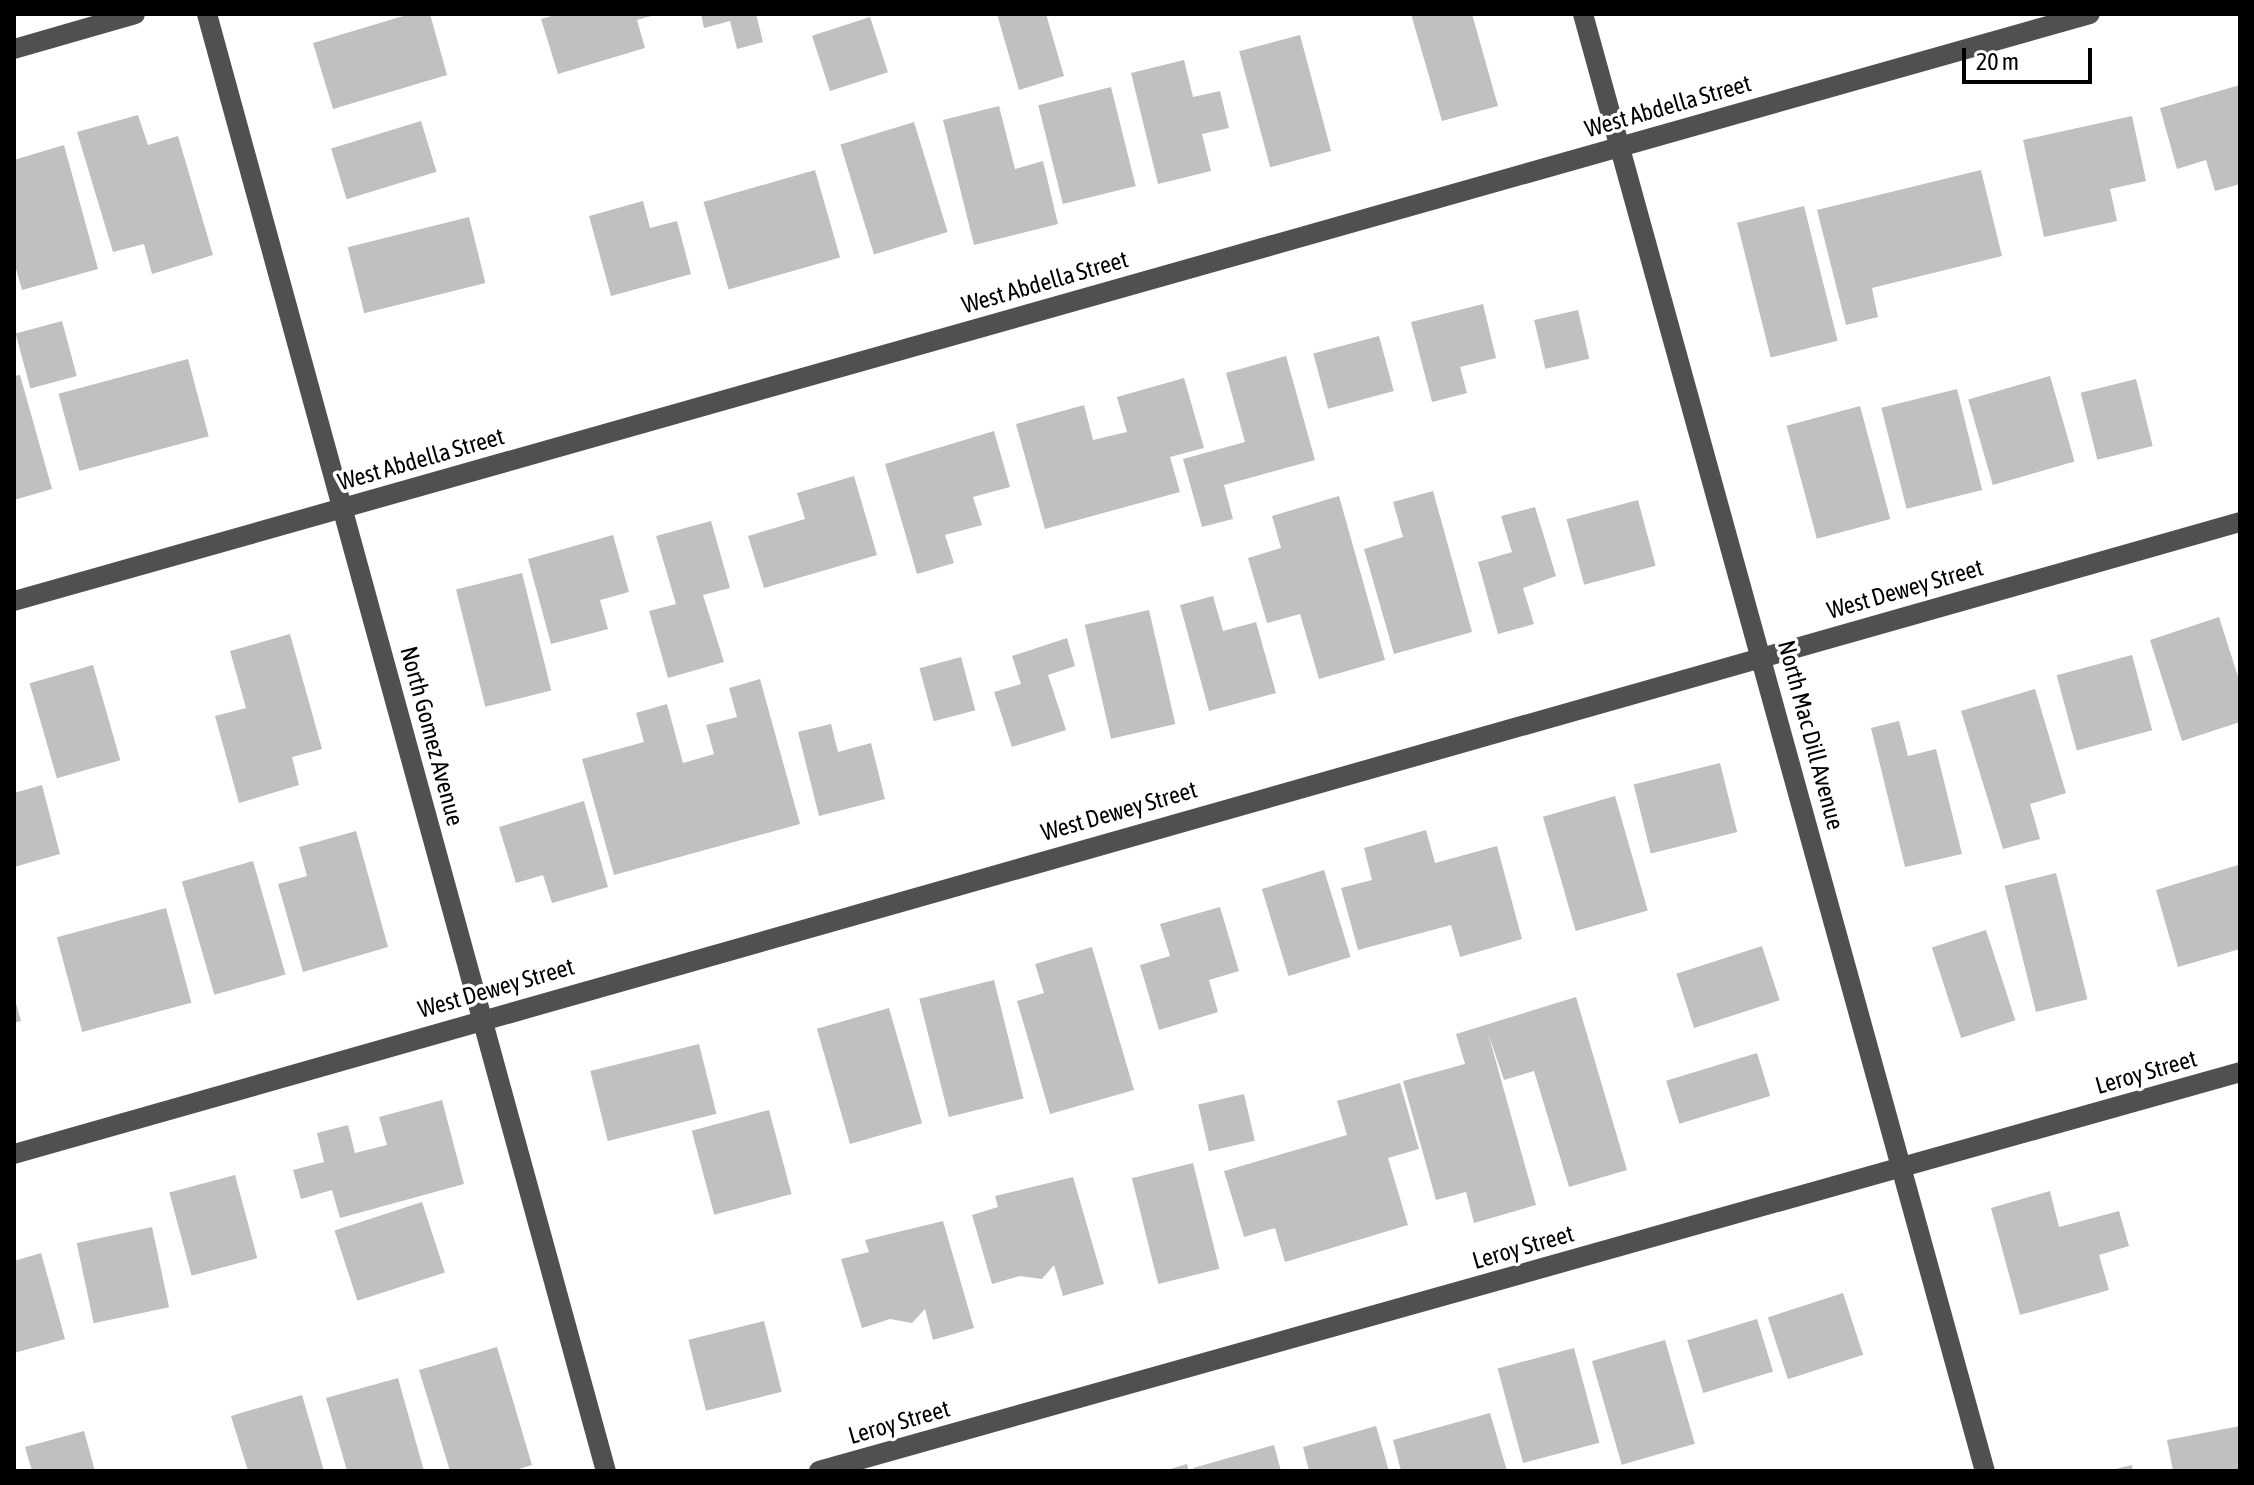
<!DOCTYPE html>
<html>
<head>
<meta charset="utf-8">
<style>
  body { margin:0 }
  #map { position:relative; width:2254px; height:1485px; overflow:hidden; background:#fff; font-family:"Asap Condensed",sans-serif }
  div>[style] { position:absolute }
  .building>* { inset:0; background:#c0c0c0; transform-origin:0 0 }
  .minor>* { height:20px; margin:-10px; padding:0 10px; transform-origin:10px; border-radius:10px; background:#505050 }
  span { translate:-50% -50%; white-space:nowrap; text-align:center; line-height:1.15; -webkit-text-stroke:7px #fff; paint-order:stroke }
  .street-label { font-size:24px; color:#000 }
  .frame { position:absolute; inset:0; border:16px solid #000; pointer-events:none }
  .scale { position:absolute; left:1962px; top:48px; width:130px; height:36px; box-sizing:border-box; border:4px solid #000; border-top:0; padding-left:10px; font-size:24px; line-height:28px; white-space:nowrap; color:#000; -webkit-text-stroke:6px #fff; paint-order:stroke }
</style>
</head>
<body>
<div id="map">
  <div class="building">
    <i style="clip-path:polygon(410px 14px,430px 14px,447px 75px,333px 109px,313px 43px)"></i>
    <i style="clip-path:polygon(558px 14px,655px 14px,655px 15px,637px 20px,645px 48px,558px 74px,541px 19px)"></i>
    <i style="clip-path:polygon(701px 14px,756px 14px,763px 42px,737px 49px,730px 21px,704px 28px)"></i>
    <i style="clip-path:polygon(997px 14px,1046px 14px,1064px 76px,1019px 90px)"></i>
    <i style="clip-path:polygon(1411px 14px,1472px 14px,1498px 106px,1442px 121px)"></i>
    <i style="left:870px;top:17px;width:58px;height:61px;rotate:72deg"></i>
    <i style="left:1300px;top:35px;width:120px;height:63px;rotate:75deg"></i>
    <i style="clip-path:polygon(1184px 60px,1193px 97px,1220px 91px,1229px 128px,1202px 134px,1211px 171px,1158px 184px,1131px 73px)"></i>
    <i style="clip-path:polygon(2240px 85px,2240px 184px,2215px 191px,2206px 160px,2177px 169px,2160px 108px)"></i>
    <i style="left:1111px;top:87px;width:102px;height:75px;rotate:76deg"></i>
    <i style="clip-path:polygon(999px 106px,1015px 169px,1043px 161px,1058px 224px,974px 245px,943px 120px)"></i>
    <i style="clip-path:polygon(138px 115px,148px 145px,178px 136px,213px 255px,152px 274px,144px 244px,113px 252px,77px 132px)"></i>
    <i style="clip-path:polygon(2132px 116px,2146px 181px,2110px 189px,2117px 221px,2044px 237px,2023px 140px)"></i>
    <i style="left:421px;top:121px;width:53px;height:94px;rotate:73deg"></i>
    <i style="left:914px;top:122px;width:115px;height:77px;rotate:73deg"></i>
    <i style="clip-path:polygon(64px 145px,98px 269px,22px 290px,14px 262px,14px 160px)"></i>
    <i style="left:815px;top:170px;width:91px;height:116px;rotate:74deg"></i>
    <i style="clip-path:polygon(1981px 170px,2002px 256px,1872px 288px,1878px 317px,1846px 325px,1817px 210px)"></i>
    <i style="clip-path:polygon(643px 201px,650px 228px,677px 221px,691px 274px,611px 296px,589px 216px)"></i>
    <i style="left:1804px;top:206px;width:139px;height:69px;rotate:76deg"></i>
    <i style="left:469px;top:217px;width:68px;height:125px;rotate:76deg"></i>
    <i style="clip-path:polygon(1483px 304px,1496px 358px,1460px 367px,1467px 393px,1432px 402px,1411px 322px)"></i>
    <i style="left:1578px;top:310px;width:50px;height:45px;rotate:77deg"></i>
    <i style="left:62px;top:321px;width:57px;height:48px;rotate:75deg"></i>
    <i style="left:1379px;top:336px;width:57px;height:68px;rotate:75deg"></i>
    <i style="clip-path:polygon(1286px 356px,1315px 460px,1224px 485px,1233px 519px,1202px 527px,1183px 459px,1245px 442px,1226px 373px)"></i>
    <i style="left:188px;top:359px;width:80px;height:134px;rotate:75deg"></i>
    <i style="clip-path:polygon(20px 375px,52px 489px,14px 500px,14px 376px)"></i>
    <i style="left:2050px;top:376px;width:89px;height:85px;rotate:74deg"></i>
    <i style="clip-path:polygon(1184px 378px,1204px 448px,1170px 457px,1180px 492px,1045px 529px,1016px 424px,1084px 405px,1093px 440px,1127px 432px,1117px 397px)"></i>
    <i style="left:2136px;top:379px;width:69px;height:57px;rotate:76deg"></i>
    <i style="left:1957px;top:389px;width:104px;height:78px;rotate:76deg"></i>
    <i style="left:1860px;top:406px;width:117px;height:76px;rotate:75deg"></i>
    <i style="clip-path:polygon(994px 431px,1010px 487px,973px 497px,982px 525px,945px 535px,954px 563px,917px 574px,885px 464px)"></i>
    <i style="clip-path:polygon(854px 476px,877px 555px,764px 588px,748px 536px,805px 519px,797px 493px)"></i>
    <i style="clip-path:polygon(1433px 491px,1472px 632px,1394px 654px,1364px 549px,1403px 537px,1393px 502px)"></i>
    <i style="clip-path:polygon(1339px 496px,1385px 660px,1319px 679px,1300px 614px,1267px 623px,1248px 558px,1281px 548px,1272px 516px)"></i>
    <i style="left:1638px;top:500px;width:68px;height:74px;rotate:75deg"></i>
    <i style="clip-path:polygon(1535px 507px,1556px 576px,1523px 588px,1534px 624px,1498px 634px,1478px 562px,1512px 552px,1501px 516px)"></i>
    <i style="clip-path:polygon(711px 521px,730px 588px,703px 595px,724px 662px,668px 678px,649px 611px,676px 604px,656px 536px)"></i>
    <i style="clip-path:polygon(613px 535px,629px 592px,600px 600px,608px 629px,551px 644px,528px 559px)"></i>
    <i style="left:522px;top:573px;width:121px;height:68px;rotate:76deg"></i>
    <i style="clip-path:polygon(1213px 596px,1223px 631px,1256px 622px,1276px 693px,1209px 711px,1180px 605px)"></i>
    <i style="left:1149px;top:610px;width:117px;height:66px;rotate:77deg"></i>
    <i style="clip-path:polygon(2219px 617px,2240px 683px,2240px 722px,2182px 741px,2150px 640px)"></i>
    <i style="clip-path:polygon(290px 634px,322px 749px,292px 757px,299px 785px,239px 803px,215px 716px,246px 708px,230px 651px)"></i>
    <i style="clip-path:polygon(1067px 638px,1075px 666px,1048px 675px,1066px 730px,1012px 747px,994px 692px,1021px 684px,1012px 656px)"></i>
    <i style="left:2132px;top:655px;width:78px;height:78px;rotate:75deg"></i>
    <i style="left:961px;top:657px;width:55px;height:43px;rotate:75deg"></i>
    <i style="left:93px;top:665px;width:99px;height:66px;rotate:74deg"></i>
    <i style="clip-path:polygon(760px 679px,800px 824px,614px 875px,582px 759px,644px 742px,636px 713px,667px 704px,683px 763px,714px 754px,706px 725px,737px 717px,729px 688px)"></i>
    <i style="clip-path:polygon(2035px 689px,2066px 793px,2030px 804px,2040px 839px,2003px 849px,1961px 711px)"></i>
    <i style="clip-path:polygon(1899px 721px,1908px 756px,1936px 749px,1962px 854px,1905px 867px,1871px 728px)"></i>
    <i style="clip-path:polygon(831px 724px,838px 752px,871px 743px,885px 799px,819px 816px,798px 732px)"></i>
    <i style="left:1720px;top:763px;width:71px;height:89px;rotate:76deg"></i>
    <i style="clip-path:polygon(42px 785px,60px 854px,14px 867px,14px 793px)"></i>
    <i style="left:1615px;top:796px;width:119px;height:75px;rotate:74deg"></i>
    <i style="clip-path:polygon(584px 801px,608px 887px,552px 903px,543px 875px,516px 883px,499px 827px)"></i>
    <i style="clip-path:polygon(1426px 830px,1435px 863px,1497px 846px,1522px 939px,1460px 957px,1451px 925px,1358px 950px,1341px 888px,1372px 880px,1364px 848px)"></i>
    <i style="clip-path:polygon(356px 831px,388px 947px,303px 972px,278px 884px,307px 876px,299px 847px)"></i>
    <i style="left:253px;top:861px;width:118px;height:74px;rotate:74deg"></i>
    <i style="clip-path:polygon(2238px 865px,2240px 949px,2178px 967px,2156px 890px)"></i>
    <i style="left:1324px;top:870px;width:91px;height:65px;rotate:73deg"></i>
    <i style="left:2056px;top:873px;width:130px;height:53px;rotate:76deg"></i>
    <i style="clip-path:polygon(1220px 907px,1239px 971px,1209px 980px,1218px 1012px,1159px 1030px,1140px 965px,1170px 956px,1160px 924px)"></i>
    <i style="left:166px;top:908px;width:98px;height:113px;rotate:75deg"></i>
    <i style="left:1986px;top:930px;width:95px;height:57px;rotate:72deg"></i>
    <i style="left:1762px;top:946px;width:57px;height:90px;rotate:72deg"></i>
    <i style="clip-path:polygon(1092px 947px,1134px 1090px,1050px 1114px,1017px 1001px,1044px 993px,1035px 964px)"></i>
    <i style="left:994px;top:980px;width:122px;height:77px;rotate:76deg"></i>
    <i style="clip-path:polygon(14px 996px,21px 1021px,14px 1023px)"></i>
    <i style="clip-path:polygon(1576px 997px,1627px 1170px,1569px 1187px,1534px 1071px,1504px 1080px,1488px 1033px,1536px 1205px,1474px 1223px,1466px 1192px,1436px 1200px,1403px 1081px,1465px 1064px,1456px 1034px)"></i>
    <i style="left:889px;top:1008px;width:120px;height:75px;rotate:74deg"></i>
    <i style="left:699px;top:1044px;width:72px;height:112px;rotate:76deg"></i>
    <i style="left:1757px;top:1053px;width:45px;height:95px;rotate:73deg"></i>
    <i style="clip-path:polygon(1400px 1083px,1419px 1149px,1388px 1158px,1408px 1225px,1285px 1262px,1275px 1228px,1244px 1237px,1224px 1171px,1347px 1135px,1337px 1101px)"></i>
    <i style="left:1244px;top:1094px;width:48px;height:47px;rotate:77deg"></i>
    <i style="clip-path:polygon(442px 1100px,464px 1184px,340px 1218px,332px 1190px,301px 1199px,293px 1170px,324px 1162px,317px 1133px,348px 1125px,355px 1153px,387px 1145px,379px 1117px)"></i>
    <i style="left:769px;top:1110px;width:87px;height:80px;rotate:75deg"></i>
    <i style="left:1193px;top:1163px;width:109px;height:63px;rotate:76deg"></i>
    <i style="left:235px;top:1175px;width:86px;height:68px;rotate:75deg"></i>
    <i style="clip-path:polygon(1073px 1177px,1104px 1284px,1063px 1296px,1054px 1265px,1042px 1279px,1020px 1276px,992px 1284px,972px 1215px,998px 1207px,995px 1196px)"></i>
    <i style="clip-path:polygon(2050px 1191px,2059px 1227px,2119px 1211px,2129px 1246px,2099px 1255px,2109px 1290px,2020px 1315px,1991px 1208px)"></i>
    <i style="left:422px;top:1202px;width:74px;height:92px;rotate:72deg"></i>
    <i style="clip-path:polygon(943px 1221px,974px 1328px,933px 1340px,925px 1309px,912px 1323px,890px 1319px,862px 1328px,841px 1259px,869px 1252px,865px 1240px)"></i>
    <i style="left:152px;top:1227px;width:82px;height:77px;rotate:78deg"></i>
    <i style="clip-path:polygon(41px 1253px,65px 1339px,14px 1353px,14px 1261px)"></i>
    <i style="left:1843px;top:1293px;width:65px;height:79px;rotate:72deg"></i>
    <i style="left:1757px;top:1319px;width:55px;height:73px;rotate:73deg"></i>
    <i style="left:764px;top:1321px;width:73px;height:78px;rotate:76deg"></i>
    <i style="left:1665px;top:1340px;width:108px;height:76px;rotate:74deg"></i>
    <i style="clip-path:polygon(497px 1347px,532px 1465px,512px 1471px,450px 1471px,419px 1370px)"></i>
    <i style="left:1574px;top:1348px;width:98px;height:79px;rotate:75deg"></i>
    <i style="clip-path:polygon(398px 1378px,424px 1471px,347px 1471px,326px 1398px)"></i>
    <i style="clip-path:polygon(302px 1395px,324px 1471px,248px 1471px,231px 1416px)"></i>
    <i style="clip-path:polygon(1490px 1413px,1507px 1471px,1401px 1471px,1393px 1440px)"></i>
    <i style="clip-path:polygon(1376px 1426px,1389px 1471px,1309px 1471px,1303px 1447px)"></i>
    <i style="clip-path:polygon(2240px 1426px,2240px 1471px,2173px 1471px,2167px 1440px)"></i>
    <i style="clip-path:polygon(84px 1431px,95px 1471px,32px 1471px,25px 1447px)"></i>
    <i style="clip-path:polygon(1274px 1445px,1281px 1471px,1194px 1471px,1193px 1468px)"></i>
    <i style="clip-path:polygon(1187px 1464px,1189px 1471px,1167px 1471px,1167px 1470px)"></i>
    <i style="clip-path:polygon(2132px 1465px,2133px 1471px,2111px 1471px,2111px 1470px)"></i>
  </div>
  <div class="minor">
    <i style="left:207px;top:14px;width:1511px;rotate:74.69deg"></i>
    <i style="left:1583px;top:14px;width:1511px;rotate:74.58deg"></i>
    <i style="left:14px;top:49px;width:126px;rotate:-16.1deg"></i>
    <i style="left:14px;top:601px;width:2157px;rotate:-15.79deg"></i>
    <i style="left:14px;top:1154px;width:2314px;rotate:-15.85deg"></i>
    <i style="left:819px;top:1471px;width:1476px;rotate:-15.68deg"></i>
  </div>
  <div class="street-label">
    <span style="left:1668px;top:106px;rotate:-16deg">West Abdella Street</span>
    <span style="left:1045px;top:282px;rotate:-16deg">West Abdella Street</span>
    <span style="left:421px;top:459px;rotate:-16deg">West Abdella Street</span>
    <span style="left:1905px;top:589px;rotate:-16deg">West Dewey Street</span>
    <span style="left:1811px;top:735px;rotate:75deg">North Mac Dill Avenue</span>
    <span style="left:432px;top:736px;rotate:75deg">North Gomez Avenue</span>
    <span style="left:1119px;top:811px;rotate:-16deg">West Dewey Street</span>
    <span style="left:496px;top:988px;rotate:-16deg">West Dewey Street</span>
    <span style="left:2146px;top:1072px;rotate:-16deg">Leroy Street</span>
    <span style="left:1523px;top:1247px;rotate:-16deg">Leroy Street</span>
    <span style="left:899px;top:1422px;rotate:-16deg">Leroy Street</span>
  </div>
  <div class="frame"></div>
  <div class="scale">20 m</div>
</div>
</body>
</html>
